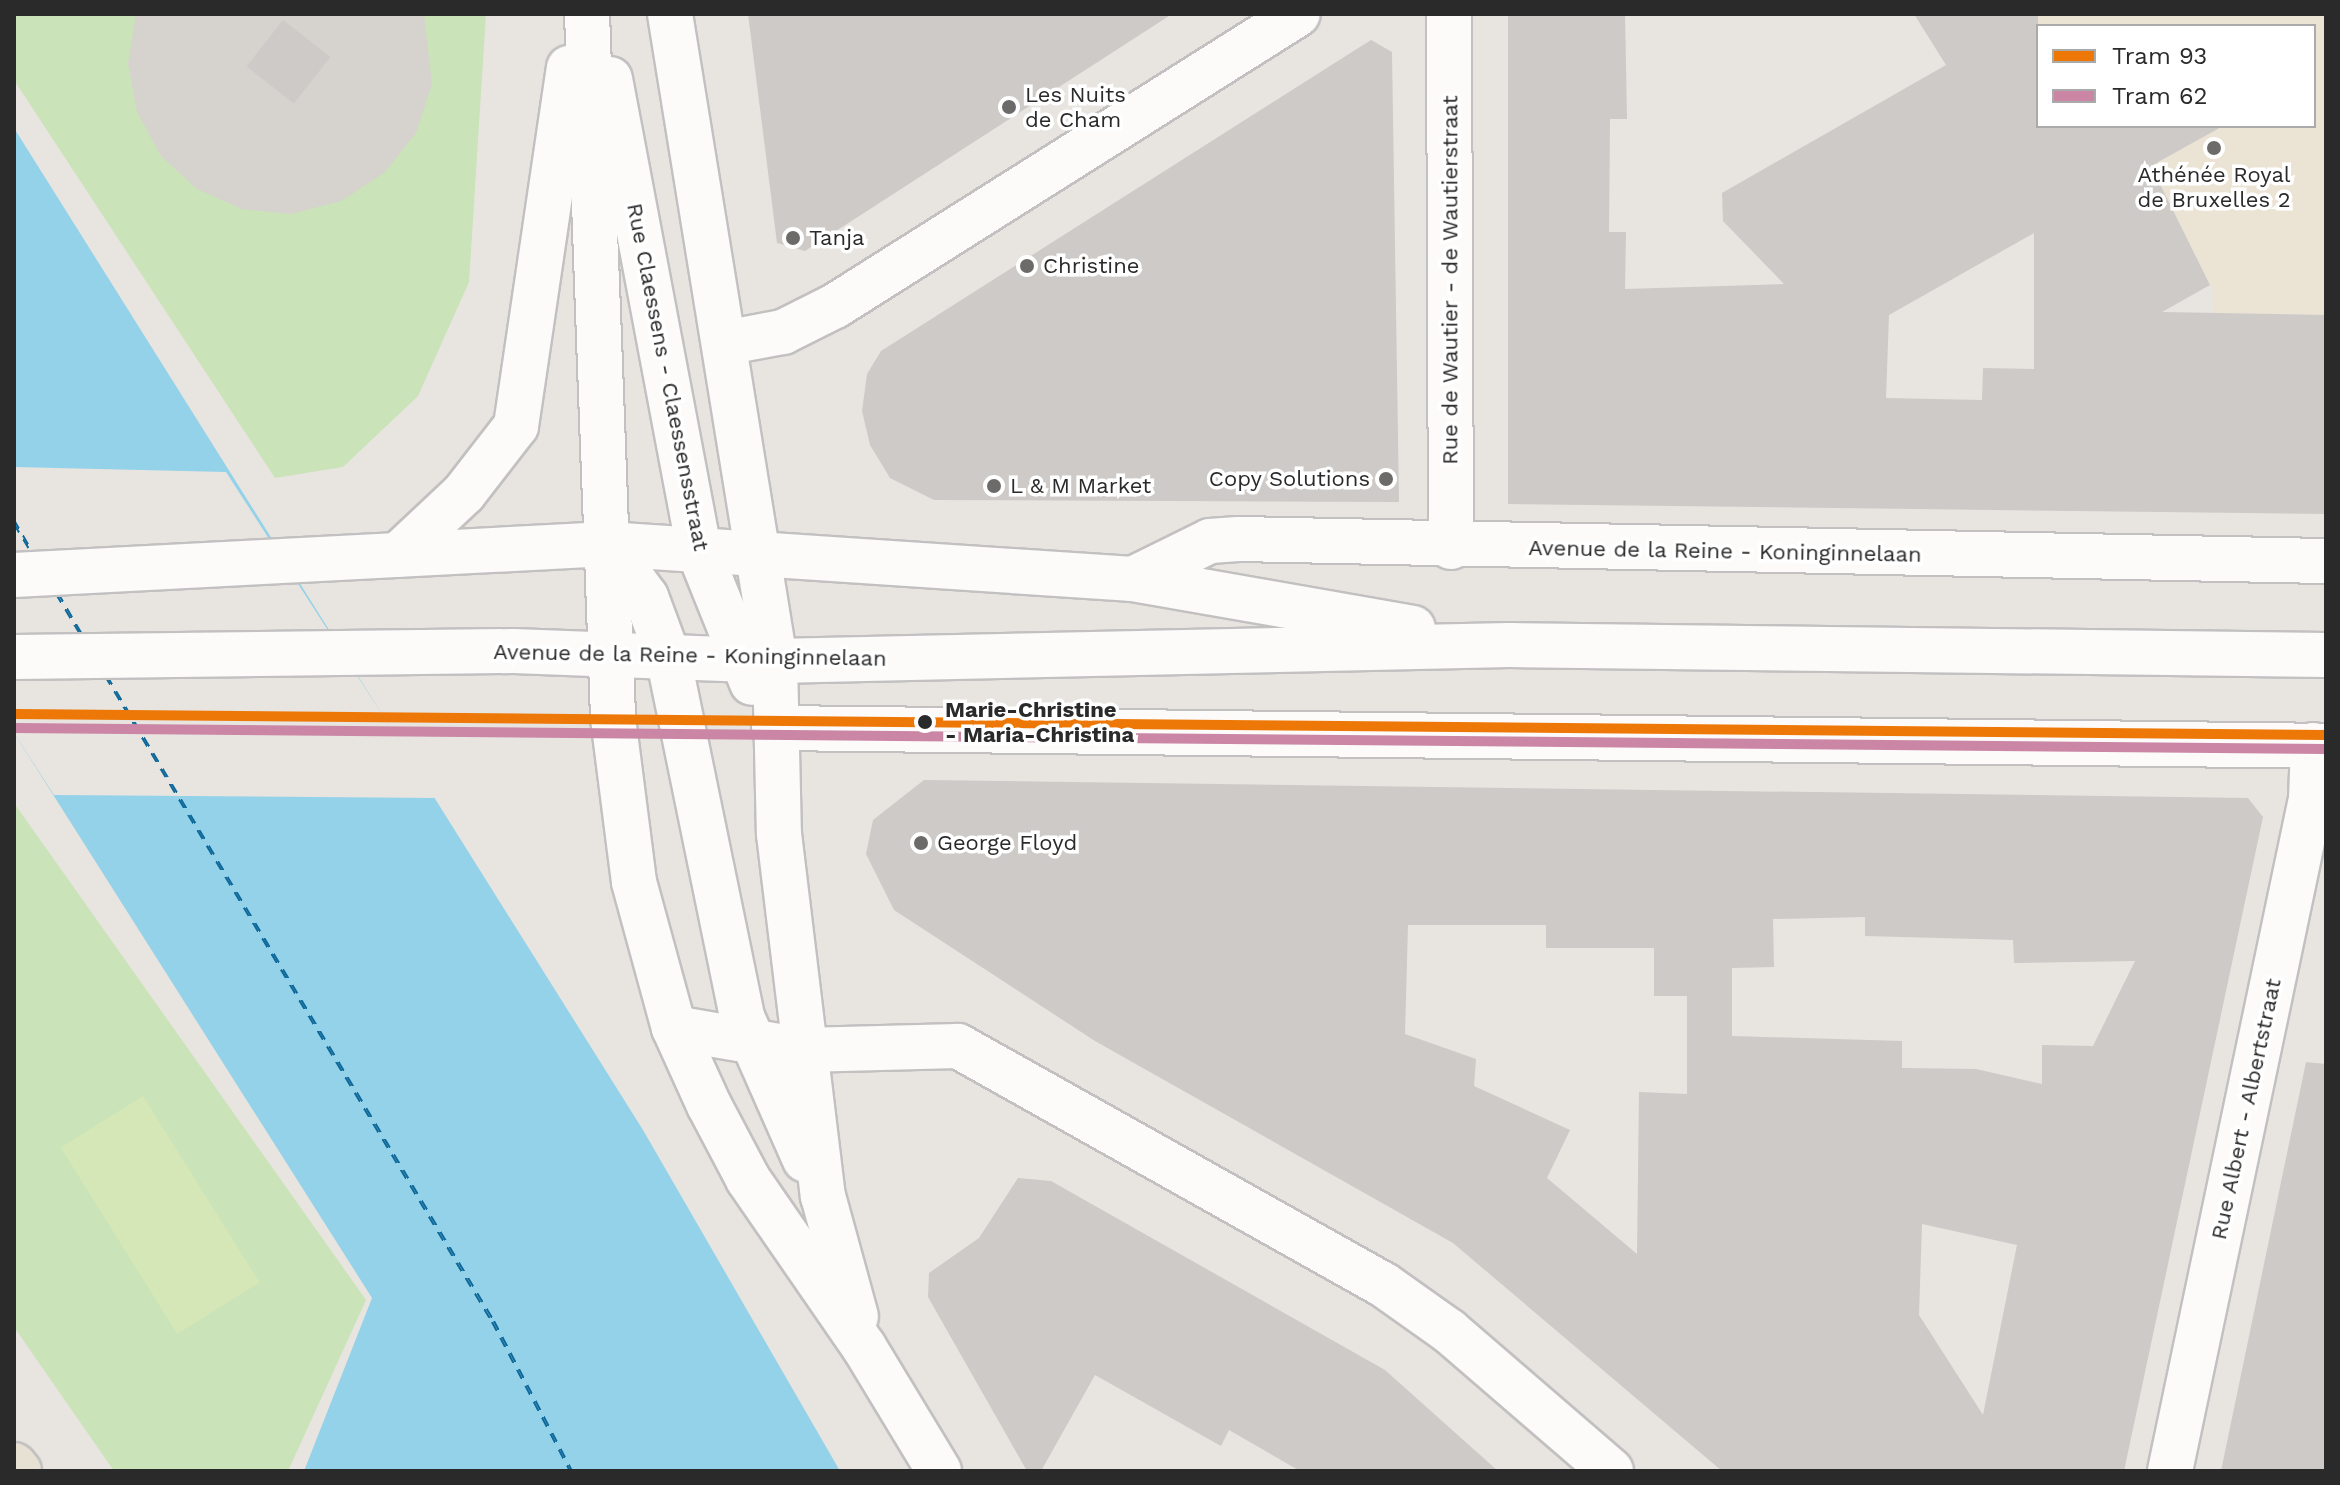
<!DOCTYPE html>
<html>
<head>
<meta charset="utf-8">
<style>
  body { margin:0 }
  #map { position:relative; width:2340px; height:1485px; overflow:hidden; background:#e8e4e0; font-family:"Work Sans",sans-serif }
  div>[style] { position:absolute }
  .education>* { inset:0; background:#ebe3d4 }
  .green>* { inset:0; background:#cae3b8 }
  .pitch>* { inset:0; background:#d5e7b6; transform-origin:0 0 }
  .plaza>* { inset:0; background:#d6d2ce }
  .water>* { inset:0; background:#93d2e9 }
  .pier>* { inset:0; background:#e8e4e0 }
  .ferry>* { height:2px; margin-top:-1px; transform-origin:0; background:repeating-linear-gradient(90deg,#0e6899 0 10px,transparent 0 18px) }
  .building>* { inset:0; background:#cdcac7; transform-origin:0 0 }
  .roads { filter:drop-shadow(2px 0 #c2c0c1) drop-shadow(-2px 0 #c2c0c1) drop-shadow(0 2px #c2c0c1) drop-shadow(0 -2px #c2c0c1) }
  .street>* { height:44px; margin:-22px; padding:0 22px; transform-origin:22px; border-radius:22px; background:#fcfbfa }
  .secondary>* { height:44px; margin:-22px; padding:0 22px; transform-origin:22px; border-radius:22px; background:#fcfbfa }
  .primary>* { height:44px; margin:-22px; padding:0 22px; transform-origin:22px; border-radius:22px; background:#e6e1d3 }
  .tram-1>* { height:10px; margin:-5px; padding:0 5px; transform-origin:5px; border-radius:5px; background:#ed7807 }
  .tram-2>* { height:10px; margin:-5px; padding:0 5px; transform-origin:5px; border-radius:5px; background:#ca86a4 }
  .dots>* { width:22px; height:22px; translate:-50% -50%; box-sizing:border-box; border:4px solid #fff; border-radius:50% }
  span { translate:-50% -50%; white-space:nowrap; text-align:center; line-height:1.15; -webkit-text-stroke:7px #fff; paint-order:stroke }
  .poi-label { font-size:22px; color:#2a2a2a }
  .left { translate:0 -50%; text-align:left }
  .right { translate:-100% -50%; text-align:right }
  .street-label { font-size:22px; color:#2a2a2a }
  .stop-label { font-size:22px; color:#2a2a2a; font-weight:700 }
  .frame { position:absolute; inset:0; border:16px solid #2a2a2a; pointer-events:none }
  .legend { position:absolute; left:2036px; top:24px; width:280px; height:104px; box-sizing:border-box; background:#fff; border:2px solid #aaa; margin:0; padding:10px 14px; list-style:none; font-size:24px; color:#2a2a2a }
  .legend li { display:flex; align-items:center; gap:16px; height:40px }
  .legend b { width:40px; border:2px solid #aaa }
</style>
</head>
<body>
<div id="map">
  <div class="education">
    <i style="clip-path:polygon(2012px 14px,2326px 14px,2326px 315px,2214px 313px,2213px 291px,2153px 170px,2088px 126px,2314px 126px,2314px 26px,2038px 26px)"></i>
  </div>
  <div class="green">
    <i style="clip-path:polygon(14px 14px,486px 14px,469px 282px,418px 396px,343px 467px,275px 478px,14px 80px)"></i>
    <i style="clip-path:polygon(14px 803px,366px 1300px,288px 1471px,114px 1471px,14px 1327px)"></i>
  </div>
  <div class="pitch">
    <i style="left:143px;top:1096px;width:220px;height:97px;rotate:58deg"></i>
  </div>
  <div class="plaza">
    <i style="clip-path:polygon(136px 14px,424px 14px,432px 84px,416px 133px,384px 173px,341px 201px,291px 214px,242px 209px,197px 189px,161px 156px,137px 112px,128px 64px)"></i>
  </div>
  <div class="water">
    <i style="clip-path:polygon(14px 128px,643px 1130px,840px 1471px,304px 1471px,372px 1298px,14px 733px)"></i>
  </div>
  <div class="pier">
    <i style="clip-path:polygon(14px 467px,226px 472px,436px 798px,54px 795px,14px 733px)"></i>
  </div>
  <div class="ferry">
    <i style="left:14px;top:520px;width:39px;rotate:60deg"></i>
    <i style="left:14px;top:524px;width:35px;rotate:59deg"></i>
    <i style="left:58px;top:593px;width:50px;rotate:59.8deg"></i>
    <i style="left:56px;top:594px;width:49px;rotate:59.2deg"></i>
    <i style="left:105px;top:676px;width:753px;rotate:59.08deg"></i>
    <i style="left:492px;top:1322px;width:168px;rotate:62.4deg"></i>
    <i style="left:107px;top:676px;width:752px;rotate:59.04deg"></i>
    <i style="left:494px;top:1321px;width:169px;rotate:62.5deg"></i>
  </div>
  <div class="building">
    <i style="clip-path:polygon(748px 14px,1172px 14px,805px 251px,777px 243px)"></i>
    <i style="clip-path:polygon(evenodd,1508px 14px,1625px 14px,1627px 119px,1610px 119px,1609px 232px,1626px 232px,1625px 289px,1784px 284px,1723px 221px,1722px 193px,1946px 65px,1914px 14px,2038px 14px,2038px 126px,2223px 126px,2151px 166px,2210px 285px,2162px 312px,2326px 315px,2326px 514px,1508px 504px,1508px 14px,2034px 233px,2034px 369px,1983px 368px,1982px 400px,1886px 398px,1889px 315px,2034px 233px)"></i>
    <i style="left:283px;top:20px;width:60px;height:59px;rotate:38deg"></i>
    <i style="clip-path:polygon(1371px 40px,1392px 52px,1399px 502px,934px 500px,890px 478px,870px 445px,862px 411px,867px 374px,881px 351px)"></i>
    <i style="clip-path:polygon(evenodd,924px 780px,2248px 798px,2263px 817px,2124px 1471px,1722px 1471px,1453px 1243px,1095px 1041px,894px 910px,866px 854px,873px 820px,924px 780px,1865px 917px,1865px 936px,2013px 940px,2014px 963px,2135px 961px,2093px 1046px,2042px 1045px,2042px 1084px,1976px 1069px,1902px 1068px,1902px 1041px,1732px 1036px,1732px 968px,1774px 967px,1773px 919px,1865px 917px,924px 780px,1408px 925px,1546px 925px,1546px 948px,1654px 948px,1654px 996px,1687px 996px,1687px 1094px,1639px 1092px,1637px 1254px,1547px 1178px,1570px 1130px,1474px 1086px,1476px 1059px,1405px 1034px,1408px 925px,924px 780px,1922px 1224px,2017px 1245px,1983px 1415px,1919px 1315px,1922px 1224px)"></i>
    <i style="clip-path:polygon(2306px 1062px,2326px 1064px,2326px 1471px,2221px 1471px)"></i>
    <i style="clip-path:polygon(1018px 1178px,1051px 1181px,1385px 1370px,1498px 1471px,1300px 1471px,1229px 1430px,1221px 1446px,1095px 1375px,1041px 1471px,1027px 1471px,928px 1297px,929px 1273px,979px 1238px)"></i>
  </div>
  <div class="roads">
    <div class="street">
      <i style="left:1449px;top:14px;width:533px;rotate:89.79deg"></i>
      <i style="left:1133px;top:579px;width:86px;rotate:-26.3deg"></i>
      <i style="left:1210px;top:541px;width:28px;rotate:-4deg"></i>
      <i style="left:1238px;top:539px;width:1088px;rotate:1.16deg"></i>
      <i style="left:774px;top:728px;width:1552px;rotate:0.66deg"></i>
      <i style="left:674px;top:1028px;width:131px;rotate:9.7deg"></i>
      <i style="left:803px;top:1050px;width:155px;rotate:-1.5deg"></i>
      <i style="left:958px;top:1046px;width:488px;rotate:29.3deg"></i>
      <i style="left:1384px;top:1285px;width:80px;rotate:35.3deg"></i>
      <i style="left:1449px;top:1331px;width:214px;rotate:40.8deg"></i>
      <i style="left:2170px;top:1471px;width:687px;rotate:-78.15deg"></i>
      <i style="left:2311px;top:799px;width:54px;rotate:-87.9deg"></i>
    </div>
    <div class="secondary">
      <i style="left:587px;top:14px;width:704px;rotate:87.88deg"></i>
      <i style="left:613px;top:718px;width:165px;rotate:82.7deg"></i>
      <i style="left:634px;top:882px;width:151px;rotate:74.7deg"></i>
      <i style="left:674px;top:1028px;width:85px;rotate:65.6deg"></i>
      <i style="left:709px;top:1105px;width:84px;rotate:62.2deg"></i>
      <i style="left:748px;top:1179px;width:204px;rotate:55.4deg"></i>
      <i style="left:864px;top:1347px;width:145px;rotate:58.8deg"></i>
      <i style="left:670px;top:14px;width:655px;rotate:80.78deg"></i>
      <i style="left:775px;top:661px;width:173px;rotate:88.7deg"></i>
      <i style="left:779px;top:834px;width:365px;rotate:83.1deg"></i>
      <i style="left:823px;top:1196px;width:125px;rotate:74.7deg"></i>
      <i style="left:610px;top:79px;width:480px;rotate:79.3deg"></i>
      <i style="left:699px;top:551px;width:142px;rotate:68.1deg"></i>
      <i style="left:724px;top:343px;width:60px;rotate:-10.6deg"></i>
      <i style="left:783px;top:332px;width:58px;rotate:-26.6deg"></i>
      <i style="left:835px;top:306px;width:547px;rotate:-32.24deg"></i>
      <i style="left:607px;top:544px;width:66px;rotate:53.7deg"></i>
      <i style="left:646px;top:597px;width:63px;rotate:69.6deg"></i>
      <i style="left:668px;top:656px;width:369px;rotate:78.4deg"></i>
      <i style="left:742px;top:1017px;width:156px;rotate:66.2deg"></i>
      <i style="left:398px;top:555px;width:91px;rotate:-43.2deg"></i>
      <i style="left:464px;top:493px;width:85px;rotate:-52.2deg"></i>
      <i style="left:516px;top:426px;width:362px;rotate:-81.6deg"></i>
      <i style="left:14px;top:575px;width:594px;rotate:-2.99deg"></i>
      <i style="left:607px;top:544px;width:527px;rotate:3.81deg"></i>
      <i style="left:1133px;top:579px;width:284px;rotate:9.9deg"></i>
      <i style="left:14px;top:657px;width:500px;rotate:-0.69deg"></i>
      <i style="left:514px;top:651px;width:261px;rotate:2.2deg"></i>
      <i style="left:775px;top:661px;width:735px;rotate:-1.25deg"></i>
      <i style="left:1510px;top:645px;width:816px;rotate:0.7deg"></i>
    </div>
    <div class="primary">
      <i style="left:14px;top:1465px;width:8px;rotate:50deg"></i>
    </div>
  </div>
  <div class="tram-1">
    <i style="left:14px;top:714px;width:2312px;rotate:0.52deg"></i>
  </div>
  <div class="tram-2">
    <i style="left:14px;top:728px;width:2312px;rotate:0.52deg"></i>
  </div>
  <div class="dots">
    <i style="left:1009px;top:107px;background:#6c6b6a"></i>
    <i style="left:2214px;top:148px;background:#6c6b6a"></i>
    <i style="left:793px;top:238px;background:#6c6b6a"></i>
    <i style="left:1027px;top:266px;background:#6c6b6a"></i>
    <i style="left:1386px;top:479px;background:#6c6b6a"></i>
    <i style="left:994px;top:486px;background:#6c6b6a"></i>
    <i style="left:925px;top:722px;background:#2a2a2a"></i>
    <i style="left:921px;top:843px;background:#6c6b6a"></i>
  </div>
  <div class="poi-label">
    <span class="left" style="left:1025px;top:107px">Les Nuits<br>de Cham</span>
    <span style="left:2214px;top:187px">Athénée Royal<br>de Bruxelles 2</span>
    <span class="left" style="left:809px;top:238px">Tanja</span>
    <span class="left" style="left:1043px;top:266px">Christine</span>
    <span class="right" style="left:1370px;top:479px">Copy Solutions</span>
    <span class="left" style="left:1010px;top:486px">L &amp; M Market</span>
    <span class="left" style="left:937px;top:843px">George Floyd</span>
  </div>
  <div class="street-label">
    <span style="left:1450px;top:280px;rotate:-90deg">Rue de Wautier - de Wautierstraat</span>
    <span style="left:668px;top:377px;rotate:79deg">Rue Claessens - Claessensstraat</span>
    <span style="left:1725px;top:551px;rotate:1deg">Avenue de la Reine - Koninginnelaan</span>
    <span style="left:690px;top:655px;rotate:1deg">Avenue de la Reine - Koninginnelaan</span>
    <span style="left:2246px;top:1109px;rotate:-78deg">Rue Albert - Albertstraat</span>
  </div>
  <div class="stop-label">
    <span class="left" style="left:945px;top:722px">Marie-Christine<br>- Maria-Christina</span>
  </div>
  <div class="frame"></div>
  <ul class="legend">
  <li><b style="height:10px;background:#ed7807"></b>Tram 93</li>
  <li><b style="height:10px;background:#ca86a4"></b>Tram 62</li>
  </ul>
</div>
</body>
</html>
